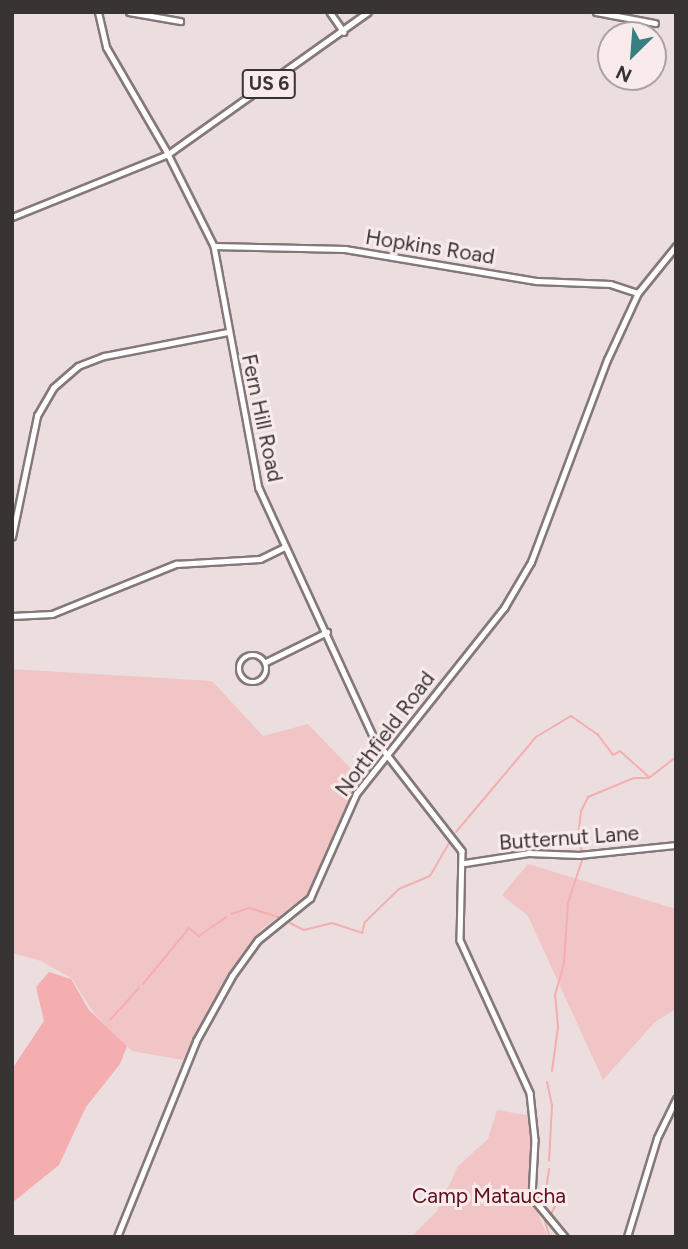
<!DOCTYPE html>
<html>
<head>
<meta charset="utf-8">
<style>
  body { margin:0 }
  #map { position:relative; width:688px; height:1249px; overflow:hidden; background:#ecdede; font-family:Figtree,sans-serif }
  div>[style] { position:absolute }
  .green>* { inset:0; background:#f1c5c5 }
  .water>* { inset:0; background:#f5aeaf }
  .stream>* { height:2px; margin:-1px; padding:0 1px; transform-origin:1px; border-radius:1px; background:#f5aeaf }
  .roads { filter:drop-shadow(2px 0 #847878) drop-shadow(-2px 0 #847878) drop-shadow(0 2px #847878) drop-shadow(0 -2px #847878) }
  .minor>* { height:4.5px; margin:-2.25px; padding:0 2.25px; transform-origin:2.25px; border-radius:2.25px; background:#fff }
  .minor>.ring { margin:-2.25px; padding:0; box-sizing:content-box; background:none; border:4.5px solid #fff; border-radius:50% }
  .major>* { height:5px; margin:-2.5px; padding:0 2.5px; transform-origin:2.5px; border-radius:2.5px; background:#fff }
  span { translate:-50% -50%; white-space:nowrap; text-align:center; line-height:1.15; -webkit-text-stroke:6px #f9ebeb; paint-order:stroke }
  .shield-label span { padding:2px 5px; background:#f9ebeb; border:2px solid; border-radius:5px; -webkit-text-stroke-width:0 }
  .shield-label { font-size:19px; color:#393434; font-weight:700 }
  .street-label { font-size:21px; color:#393434 }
  .park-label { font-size:21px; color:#5e0d1a }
  .frame { position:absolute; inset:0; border:14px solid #393434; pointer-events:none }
  .north { position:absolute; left:597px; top:21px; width:70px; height:70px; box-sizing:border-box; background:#f9ebeb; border:2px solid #aca2a2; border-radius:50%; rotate:205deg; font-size:19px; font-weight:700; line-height:28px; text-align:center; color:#393434 }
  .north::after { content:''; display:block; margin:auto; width:24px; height:32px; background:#378080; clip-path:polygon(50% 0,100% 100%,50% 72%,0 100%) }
</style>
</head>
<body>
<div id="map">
  <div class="green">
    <i style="clip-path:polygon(12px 669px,212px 681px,263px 736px,308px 724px,360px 778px,307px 894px,261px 930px,241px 955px,183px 1060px,132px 1051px,96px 1016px,71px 978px,41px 961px,12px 953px)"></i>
    <i style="clip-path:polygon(528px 864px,676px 909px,676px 1009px,655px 1022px,603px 1080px,528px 916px,502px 895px)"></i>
    <i style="clip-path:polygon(497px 1110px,532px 1116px,530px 1195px,548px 1237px,411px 1237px,437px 1211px,458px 1166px,488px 1139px)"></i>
  </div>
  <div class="water">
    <i style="clip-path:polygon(49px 972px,71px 979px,89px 1010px,127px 1046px,120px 1064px,86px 1107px,59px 1165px,12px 1203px,12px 1069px,44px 1021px,36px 987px)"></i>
  </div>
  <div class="stream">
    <i style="left:456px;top:832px;width:124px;rotate:-49.9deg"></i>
    <i style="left:536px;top:737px;width:41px;rotate:-31deg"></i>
    <i style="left:571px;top:716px;width:33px;rotate:35deg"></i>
    <i style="left:598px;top:735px;width:25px;rotate:53deg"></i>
    <i style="left:613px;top:755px;width:8px;rotate:-30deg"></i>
    <i style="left:620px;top:751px;width:39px;rotate:42deg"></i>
    <i style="left:231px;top:914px;width:19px;rotate:-18deg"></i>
    <i style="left:249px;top:908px;width:34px;rotate:17deg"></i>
    <i style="left:290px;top:923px;width:16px;rotate:27deg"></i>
    <i style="left:304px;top:930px;width:29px;rotate:-14deg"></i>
    <i style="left:332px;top:923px;width:32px;rotate:18deg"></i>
    <i style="left:362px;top:933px;width:11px;rotate:-75deg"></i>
    <i style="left:365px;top:922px;width:47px;rotate:-44.1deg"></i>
    <i style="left:399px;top:889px;width:34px;rotate:-23deg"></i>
    <i style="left:430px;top:876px;width:39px;rotate:-60deg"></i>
    <i style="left:143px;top:984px;width:72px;rotate:-50.6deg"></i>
    <i style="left:189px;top:928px;width:13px;rotate:39deg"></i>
    <i style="left:199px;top:936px;width:33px;rotate:-35deg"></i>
    <i style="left:110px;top:1020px;width:43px;rotate:-47.8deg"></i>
    <i style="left:552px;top:1071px;width:44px;rotate:-82.2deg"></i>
    <i style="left:558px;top:1027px;width:32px;rotate:-95deg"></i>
    <i style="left:555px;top:995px;width:33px;rotate:-74deg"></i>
    <i style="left:564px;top:963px;width:60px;rotate:-86.2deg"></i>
    <i style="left:568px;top:903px;width:48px;rotate:-71.9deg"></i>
    <i style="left:583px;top:857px;width:22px;rotate:-103deg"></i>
    <i style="left:578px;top:836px;width:25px;rotate:-83deg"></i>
    <i style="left:581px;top:811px;width:16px;rotate:-63deg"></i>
    <i style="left:588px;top:797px;width:50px;rotate:-22.4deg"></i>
    <i style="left:634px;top:778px;width:15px"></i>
    <i style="left:649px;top:778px;width:34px;rotate:-38deg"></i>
    <i style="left:547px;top:1082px;width:25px;rotate:78deg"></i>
    <i style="left:552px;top:1106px;width:55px;rotate:93.1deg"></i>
    <i style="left:549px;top:1169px;width:30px;rotate:98deg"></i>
    <i style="left:545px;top:1199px;width:12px;rotate:24deg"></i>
    <i style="left:556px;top:1204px;width:14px;rotate:115deg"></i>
    <i style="left:545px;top:1222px;width:16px;rotate:72deg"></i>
  </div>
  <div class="roads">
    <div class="minor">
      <i style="left:129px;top:12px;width:52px;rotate:10deg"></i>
      <i style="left:330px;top:12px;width:24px;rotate:55deg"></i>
      <i style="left:596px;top:12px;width:60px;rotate:10.6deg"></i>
      <i style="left:168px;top:154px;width:103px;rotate:63.4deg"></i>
      <i style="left:214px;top:246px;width:246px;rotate:79.5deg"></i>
      <i style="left:259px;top:488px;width:275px;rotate:65.3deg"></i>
      <i style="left:374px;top:738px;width:143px;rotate:52.1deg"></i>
      <i style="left:462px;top:851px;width:89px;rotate:91.3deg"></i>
      <i style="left:460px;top:940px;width:168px;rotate:65.4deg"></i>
      <i style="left:530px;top:1093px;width:47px;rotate:83.9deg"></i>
      <i style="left:535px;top:1140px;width:57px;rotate:93deg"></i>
      <i style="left:532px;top:1197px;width:52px;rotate:50.5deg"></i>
      <i style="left:214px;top:246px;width:131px;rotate:1.3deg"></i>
      <i style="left:345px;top:249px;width:195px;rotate:9.5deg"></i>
      <i style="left:537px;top:281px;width:73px;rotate:2.4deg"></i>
      <i style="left:610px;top:284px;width:29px;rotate:18deg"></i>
      <i style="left:12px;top:537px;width:124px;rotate:-78.3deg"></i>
      <i style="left:37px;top:416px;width:32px;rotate:-60deg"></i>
      <i style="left:53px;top:388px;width:33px;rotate:-41deg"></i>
      <i style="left:78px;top:366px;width:28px;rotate:-21deg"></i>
      <i style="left:104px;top:356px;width:126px;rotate:-11deg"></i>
      <i style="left:12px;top:616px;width:40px;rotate:-2.9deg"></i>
      <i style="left:52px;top:614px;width:134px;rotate:-22deg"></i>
      <i style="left:176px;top:564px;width:84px;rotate:-3.4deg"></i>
      <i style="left:260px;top:559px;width:28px;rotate:-26deg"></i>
      <i class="ring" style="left:239px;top:655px;width:23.5px;height:23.5px"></i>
      <i style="left:266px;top:662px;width:68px;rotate:-26.2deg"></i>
      <i style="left:465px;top:863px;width:65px;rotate:-8.9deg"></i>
      <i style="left:529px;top:853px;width:50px;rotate:2.3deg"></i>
      <i style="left:579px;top:855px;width:98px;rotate:-5.9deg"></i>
      <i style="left:117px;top:1237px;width:211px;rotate:-68deg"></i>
      <i style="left:196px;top:1041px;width:74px;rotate:-61deg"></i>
      <i style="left:232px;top:976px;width:44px;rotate:-54.2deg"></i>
      <i style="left:258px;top:940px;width:67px;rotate:-38.9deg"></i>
      <i style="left:310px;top:898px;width:114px;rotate:-66.1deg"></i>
      <i style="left:356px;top:794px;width:238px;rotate:-51.5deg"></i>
      <i style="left:504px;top:608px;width:53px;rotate:-59.6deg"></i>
      <i style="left:531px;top:562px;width:216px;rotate:-69.4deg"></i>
      <i style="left:607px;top:360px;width:74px;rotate:-65.2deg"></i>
      <i style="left:638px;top:293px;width:60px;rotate:-51deg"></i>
      <i style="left:627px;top:1237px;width:103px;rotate:-73.1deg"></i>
      <i style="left:657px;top:1138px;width:43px;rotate:-64deg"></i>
    </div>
    <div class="major">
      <i style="left:98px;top:12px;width:36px;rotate:77deg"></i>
      <i style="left:106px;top:47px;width:124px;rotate:59.9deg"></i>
      <i style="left:12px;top:217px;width:168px;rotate:-22deg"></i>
      <i style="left:168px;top:154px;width:245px;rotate:-35.4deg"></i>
    </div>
  </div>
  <div class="shield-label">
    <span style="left:269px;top:84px">US 6</span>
  </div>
  <div class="street-label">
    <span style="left:430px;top:247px;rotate:9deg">Hopkins Road</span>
    <span style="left:262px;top:418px;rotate:78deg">Fern Hill Road</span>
    <span style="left:385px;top:734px;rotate:-53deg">Northfield Road</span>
    <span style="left:569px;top:838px;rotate:-4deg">Butternut Lane</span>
  </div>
  <div class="park-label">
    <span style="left:489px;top:1196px">Camp Mataucha</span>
  </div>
  <div class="frame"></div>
  <div class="north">N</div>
</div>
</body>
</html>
